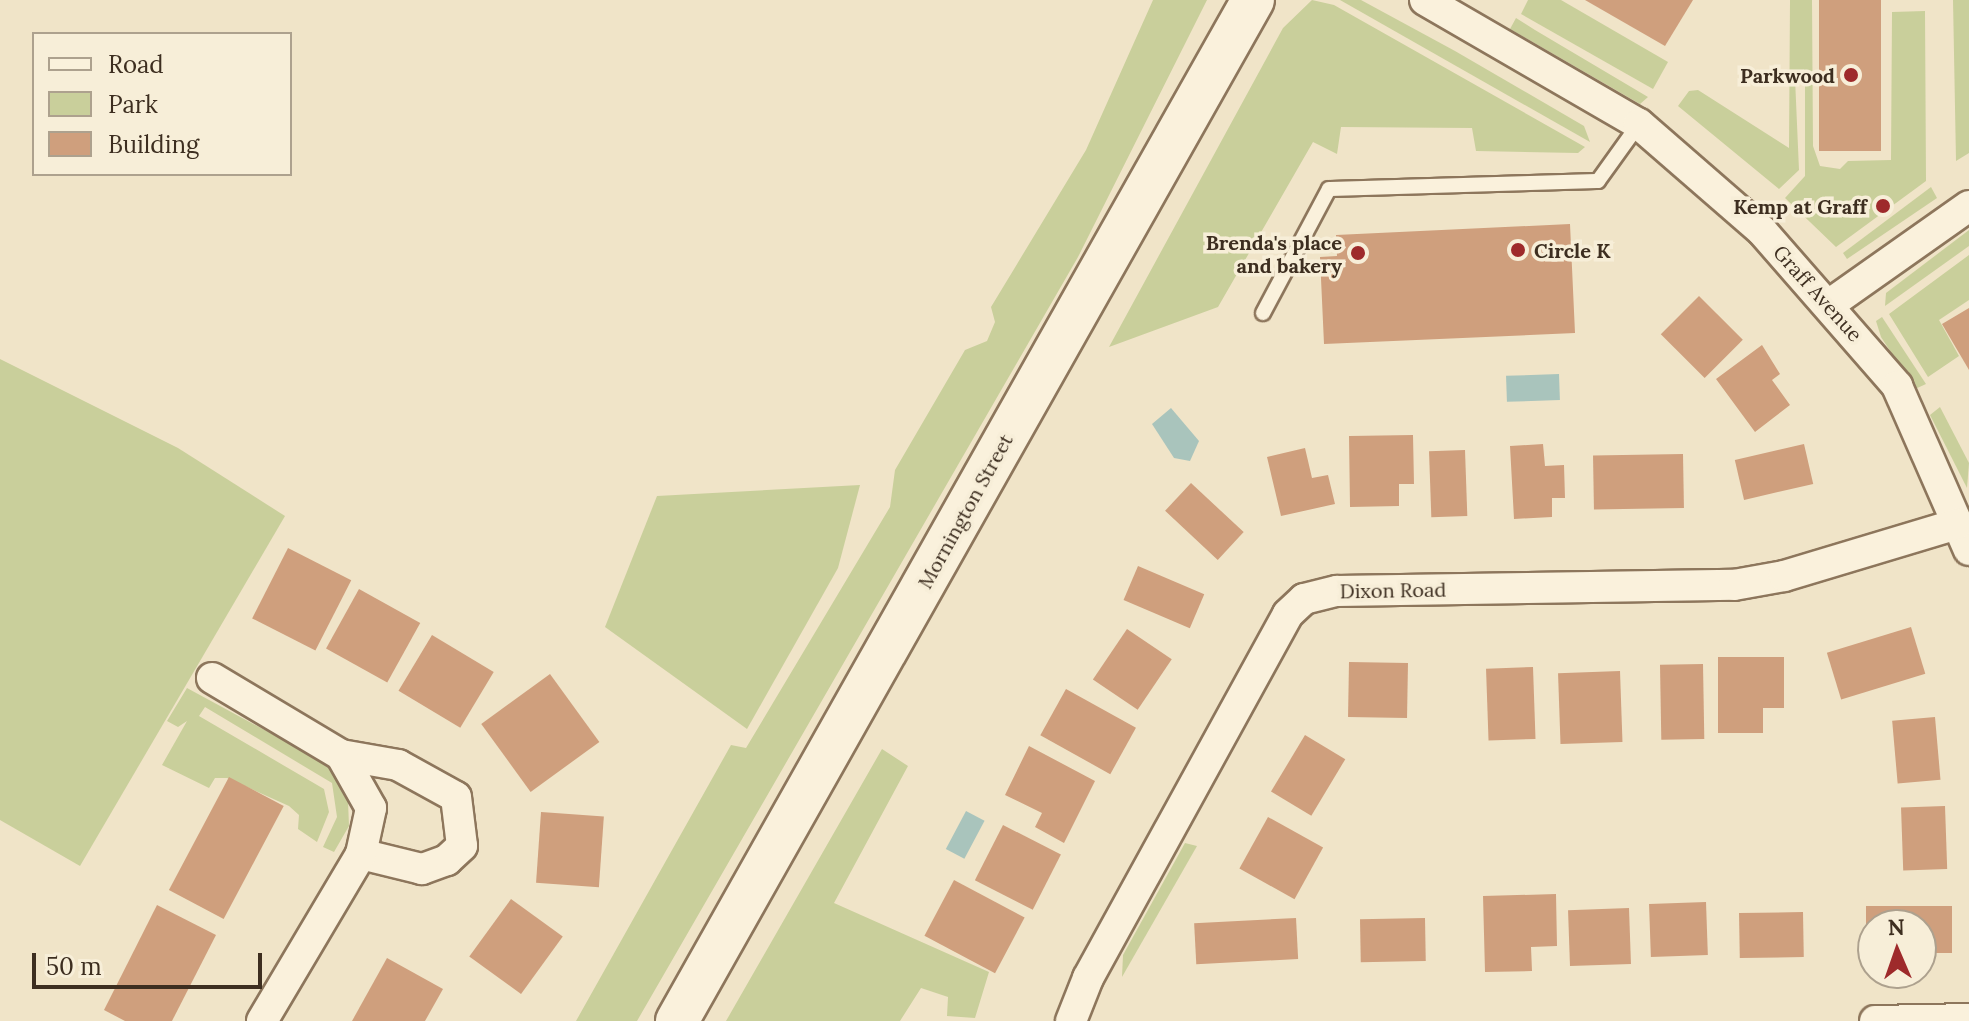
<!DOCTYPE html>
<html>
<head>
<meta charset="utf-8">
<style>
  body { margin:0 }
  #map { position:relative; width:1969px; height:1021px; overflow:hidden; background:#f0e4c8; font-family:Lora,serif }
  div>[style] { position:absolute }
  .green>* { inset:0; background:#c9cf9b }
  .water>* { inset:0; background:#a9c4bc; transform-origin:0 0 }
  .building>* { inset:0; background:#cf9f7d; transform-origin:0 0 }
  .roads { filter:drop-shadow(2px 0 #8d765c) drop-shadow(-2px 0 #8d765c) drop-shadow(0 2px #8d765c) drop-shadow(0 -2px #8d765c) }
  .lane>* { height:14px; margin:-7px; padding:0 7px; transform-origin:7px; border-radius:7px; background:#faf1dc }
  .street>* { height:30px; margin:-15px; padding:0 15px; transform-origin:15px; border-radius:15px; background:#faf1dc }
  .secondary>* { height:42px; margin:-21px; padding:0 21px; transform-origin:21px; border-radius:21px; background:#faf1dc }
  .dots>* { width:22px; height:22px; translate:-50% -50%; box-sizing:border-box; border:4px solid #f7eed8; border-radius:50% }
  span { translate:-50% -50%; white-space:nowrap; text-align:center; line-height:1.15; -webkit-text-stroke:7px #f7eed8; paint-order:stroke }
  .poi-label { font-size:20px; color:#3d2e20; font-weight:700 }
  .right { translate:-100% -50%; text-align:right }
  .left { translate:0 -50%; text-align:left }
  .street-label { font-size:20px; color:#3d2e20 }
  .legend { position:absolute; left:32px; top:32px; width:260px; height:144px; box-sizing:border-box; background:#f7eed8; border:2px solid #ada18e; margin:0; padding:10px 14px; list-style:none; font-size:24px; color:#3d2e20 }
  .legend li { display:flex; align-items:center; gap:16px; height:40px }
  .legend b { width:40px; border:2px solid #ada18e }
  .north { position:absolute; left:1857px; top:909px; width:80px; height:80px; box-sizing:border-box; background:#f7eed8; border:2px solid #ada18e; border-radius:50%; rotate:358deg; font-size:22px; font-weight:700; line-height:32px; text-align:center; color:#3d2e20 }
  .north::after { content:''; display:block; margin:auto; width:28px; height:36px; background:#9e2a2b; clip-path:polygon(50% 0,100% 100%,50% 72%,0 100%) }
  .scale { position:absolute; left:32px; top:953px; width:230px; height:36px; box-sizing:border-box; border:4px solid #3d2e20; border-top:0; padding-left:10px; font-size:24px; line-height:28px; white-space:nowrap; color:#3d2e20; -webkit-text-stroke:6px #f7eed8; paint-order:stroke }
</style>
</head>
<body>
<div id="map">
  <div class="green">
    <i style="clip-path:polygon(1153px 0,1207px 0,1078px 257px,637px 1021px,576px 1021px,731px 745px,746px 748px,890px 507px,895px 470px,965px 350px,987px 341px,995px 322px,991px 307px,1086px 150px)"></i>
    <i style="clip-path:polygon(1312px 0,1334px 5px,1585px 147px,1578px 153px,1476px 151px,1472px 128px,1341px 127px,1337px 154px,1313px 142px,1218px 307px,1109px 347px,1283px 28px)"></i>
    <i style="clip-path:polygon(1340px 0,1361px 0,1455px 51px,1584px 126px,1590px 142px)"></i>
    <i style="clip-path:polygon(1528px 0,1561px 0,1668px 62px,1653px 89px,1521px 14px)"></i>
    <i style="clip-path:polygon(1790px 0,1812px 0,1813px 146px,1820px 166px,1840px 169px,1848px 161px,1891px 160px,1892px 12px,1925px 11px,1926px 181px,1836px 247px,1785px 198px,1805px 176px,1805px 78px,1795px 78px,1799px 170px,1779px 189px,1678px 106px,1689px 91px,1698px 90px,1789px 148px)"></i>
    <i style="clip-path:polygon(1953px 0,1969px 0,1969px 153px,1956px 161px)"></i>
    <i style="clip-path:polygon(1516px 18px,1535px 30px,1648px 97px,1640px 104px,1510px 29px)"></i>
    <i style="clip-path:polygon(1931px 187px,1937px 198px,1847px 259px,1843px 253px)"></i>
    <i style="clip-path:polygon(1969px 230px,1969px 246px,1885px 306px,1886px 293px)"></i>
    <i style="clip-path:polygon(1969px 255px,1969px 300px,1939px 320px,1959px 356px,1928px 377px,1889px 314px)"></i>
    <i style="clip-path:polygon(1882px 317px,1926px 384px,1915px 389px,1881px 337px,1876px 321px)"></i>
    <i style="clip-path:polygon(0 359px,178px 448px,285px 516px,80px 866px,0 820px)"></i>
    <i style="clip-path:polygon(1940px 407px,1969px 463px,1967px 488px,1930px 415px)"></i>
    <i style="clip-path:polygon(860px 485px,838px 568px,747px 729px,605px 627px,657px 496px)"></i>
    <i style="clip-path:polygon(187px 688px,331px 766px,345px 783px,348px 801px,349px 826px,334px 852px,323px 847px,337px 817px,332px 783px,205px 707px,199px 716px,324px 789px,329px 812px,317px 842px,298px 829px,299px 815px,289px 806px,227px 778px,215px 778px,209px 788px,162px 765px,187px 721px,178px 727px,167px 721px)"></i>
    <i style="clip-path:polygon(882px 749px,908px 766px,834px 903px,989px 972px,975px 1018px,947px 1016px,948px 997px,921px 988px,900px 1021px,726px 1021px)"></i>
    <i style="clip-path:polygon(1185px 843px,1197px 846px,1122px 977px,1123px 955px)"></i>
  </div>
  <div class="water">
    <i style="left:1559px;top:374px;width:26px;height:53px;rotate:88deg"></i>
    <i style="clip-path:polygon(1171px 408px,1199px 441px,1190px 461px,1174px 458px,1152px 424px)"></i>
    <i style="left:966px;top:811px;width:21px;height:43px;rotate:28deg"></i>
  </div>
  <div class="building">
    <i style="clip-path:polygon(1585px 0,1693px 0,1665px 46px)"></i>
    <i style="left:1819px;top:0;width:62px;height:151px"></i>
    <i style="clip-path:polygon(1570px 224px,1575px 333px,1324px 344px,1320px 257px,1337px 256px,1336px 235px)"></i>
    <i style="left:1699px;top:296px;width:62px;height:54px;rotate:45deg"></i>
    <i style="clip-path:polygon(1969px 308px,1969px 370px,1942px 324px)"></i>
    <i style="clip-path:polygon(1762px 345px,1780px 374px,1772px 380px,1790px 405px,1755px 432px,1716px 379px)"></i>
    <i style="clip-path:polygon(1413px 435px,1414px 484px,1399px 484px,1399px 506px,1350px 507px,1349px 436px)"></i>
    <i style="clip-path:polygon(1543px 444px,1545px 466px,1564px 465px,1565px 498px,1552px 498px,1552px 517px,1514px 519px,1510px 446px)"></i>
    <i style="left:1804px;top:444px;width:41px;height:71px;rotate:77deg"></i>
    <i style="clip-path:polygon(1305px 448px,1312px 478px,1328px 475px,1335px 504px,1281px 516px,1267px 457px)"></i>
    <i style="left:1465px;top:450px;width:66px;height:36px;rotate:88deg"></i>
    <i style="left:1683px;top:454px;width:54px;height:90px;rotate:89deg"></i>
    <i style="left:1191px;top:483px;width:72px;height:38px;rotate:43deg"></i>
    <i style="left:288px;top:548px;width:71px;height:79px;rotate:27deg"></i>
    <i style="left:1138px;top:566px;width:72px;height:37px;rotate:23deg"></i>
    <i style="left:359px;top:589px;width:70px;height:68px;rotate:29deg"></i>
    <i style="left:1911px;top:627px;width:49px;height:88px;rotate:73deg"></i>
    <i style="left:1127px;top:629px;width:54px;height:61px;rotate:34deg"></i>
    <i style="left:432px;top:635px;width:72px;height:65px;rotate:31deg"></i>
    <i style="clip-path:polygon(1718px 657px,1784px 657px,1784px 708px,1763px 708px,1763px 733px,1718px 733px)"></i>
    <i style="left:1349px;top:662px;width:59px;height:55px;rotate:1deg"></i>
    <i style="left:1703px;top:664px;width:75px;height:43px;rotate:89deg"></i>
    <i style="left:1533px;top:667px;width:72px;height:47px;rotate:88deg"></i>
    <i style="left:1620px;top:671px;width:71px;height:62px;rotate:88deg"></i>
    <i style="left:550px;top:674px;width:84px;height:85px;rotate:54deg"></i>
    <i style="left:1066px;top:689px;width:80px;height:53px;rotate:29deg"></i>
    <i style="left:1935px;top:717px;width:63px;height:43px;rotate:85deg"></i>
    <i style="left:1305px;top:735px;width:47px;height:66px;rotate:31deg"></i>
    <i style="clip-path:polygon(1029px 746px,1095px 781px,1064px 843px,1035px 827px,1042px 813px,1005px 795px)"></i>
    <i style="left:229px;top:777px;width:62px;height:128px;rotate:28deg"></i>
    <i style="left:1945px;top:806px;width:63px;height:44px;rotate:88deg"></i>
    <i style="left:541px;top:812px;width:63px;height:71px;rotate:4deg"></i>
    <i style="left:1268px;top:817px;width:63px;height:59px;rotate:29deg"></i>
    <i style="left:1003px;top:825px;width:65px;height:62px;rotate:27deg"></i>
    <i style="left:954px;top:880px;width:80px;height:63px;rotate:28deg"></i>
    <i style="clip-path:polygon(1556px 894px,1557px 946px,1531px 947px,1532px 971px,1485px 972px,1483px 896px)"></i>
    <i style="left:511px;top:899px;width:64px;height:71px;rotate:36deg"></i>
    <i style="left:1706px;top:902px;width:53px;height:57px;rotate:88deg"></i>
    <i style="clip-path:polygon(157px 905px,216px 935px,172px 1021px,125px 1021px,104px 1010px)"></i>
    <i style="clip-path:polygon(1866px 906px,1952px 906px,1952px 953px,1921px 953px,1921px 925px,1873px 925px,1873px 953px,1866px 953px)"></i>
    <i style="left:1629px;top:908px;width:56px;height:61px;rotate:88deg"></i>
    <i style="left:1803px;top:912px;width:45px;height:64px;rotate:89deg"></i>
    <i style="left:1296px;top:918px;width:41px;height:102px;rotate:87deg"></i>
    <i style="left:1425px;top:918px;width:43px;height:65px;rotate:89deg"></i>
    <i style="clip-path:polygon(387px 958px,443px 989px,425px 1021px,352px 1021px)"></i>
  </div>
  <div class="roads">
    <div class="lane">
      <i style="left:1263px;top:313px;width:140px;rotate:-62deg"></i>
      <i style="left:1329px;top:189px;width:269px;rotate:-1.7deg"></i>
      <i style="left:1598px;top:181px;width:70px;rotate:-54.3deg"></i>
    </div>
    <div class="street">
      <i style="left:1425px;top:0;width:247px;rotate:30.1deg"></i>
      <i style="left:1639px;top:124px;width:163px;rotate:41deg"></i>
      <i style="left:1762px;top:231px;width:206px;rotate:48.9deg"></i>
      <i style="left:1897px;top:386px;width:179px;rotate:66.3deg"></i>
      <i style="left:1830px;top:304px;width:170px;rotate:-35.2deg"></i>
      <i style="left:212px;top:678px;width:150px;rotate:30.8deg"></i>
      <i style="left:341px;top:755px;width:58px;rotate:10deg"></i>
      <i style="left:398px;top:765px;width:66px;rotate:28.9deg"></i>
      <i style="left:456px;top:797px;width:49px;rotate:83deg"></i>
      <i style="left:462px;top:846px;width:21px;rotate:137deg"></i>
      <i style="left:447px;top:860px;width:27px;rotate:160deg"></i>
      <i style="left:422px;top:869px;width:63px;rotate:-166.2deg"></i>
      <i style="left:262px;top:1021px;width:194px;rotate:-59.3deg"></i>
      <i style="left:361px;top:854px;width:47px;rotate:-77.7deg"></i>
      <i style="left:371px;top:808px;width:61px;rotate:-119.5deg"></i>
      <i style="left:1071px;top:1021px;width:46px;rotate:-68.4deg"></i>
      <i style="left:1088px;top:978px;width:415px;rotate:-61.2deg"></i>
      <i style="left:1288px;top:614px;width:22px;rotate:-43deg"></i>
      <i style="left:1304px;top:599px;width:34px;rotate:-14deg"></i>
      <i style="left:1337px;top:591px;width:397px;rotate:-0.9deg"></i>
      <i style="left:1734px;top:585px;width:51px;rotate:-10.2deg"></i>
      <i style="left:1784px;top:576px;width:181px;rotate:-16.7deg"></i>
      <i style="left:1875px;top:1021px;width:94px;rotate:-1.2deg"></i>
    </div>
    <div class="secondary">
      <i style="left:677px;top:1021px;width:1172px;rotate:-60.57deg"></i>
    </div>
  </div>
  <div class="dots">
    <i style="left:1851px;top:75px;background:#9e2a2b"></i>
    <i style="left:1883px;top:206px;background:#9e2a2b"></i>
    <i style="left:1518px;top:250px;background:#9e2a2b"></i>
    <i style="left:1358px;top:253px;background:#9e2a2b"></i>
  </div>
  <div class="poi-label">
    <span class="right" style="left:1835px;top:75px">Parkwood</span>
    <span class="right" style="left:1867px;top:206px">Kemp at Graff</span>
    <span class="right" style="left:1342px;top:254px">Brenda's place<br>and bakery</span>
    <span class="left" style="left:1534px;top:250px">Circle K</span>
  </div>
  <div class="street-label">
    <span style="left:1818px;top:293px;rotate:48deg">Graff Avenue</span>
    <span style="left:965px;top:511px;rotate:-61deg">Mornington Street</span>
    <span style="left:1393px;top:590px;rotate:-1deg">Dixon Road</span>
  </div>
  <ul class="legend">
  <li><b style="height:10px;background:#faf1dc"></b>Road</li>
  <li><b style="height:22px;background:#c9cf9b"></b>Park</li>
  <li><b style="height:22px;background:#cf9f7d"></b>Building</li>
  </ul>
  <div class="north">N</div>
  <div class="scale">50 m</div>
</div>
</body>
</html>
